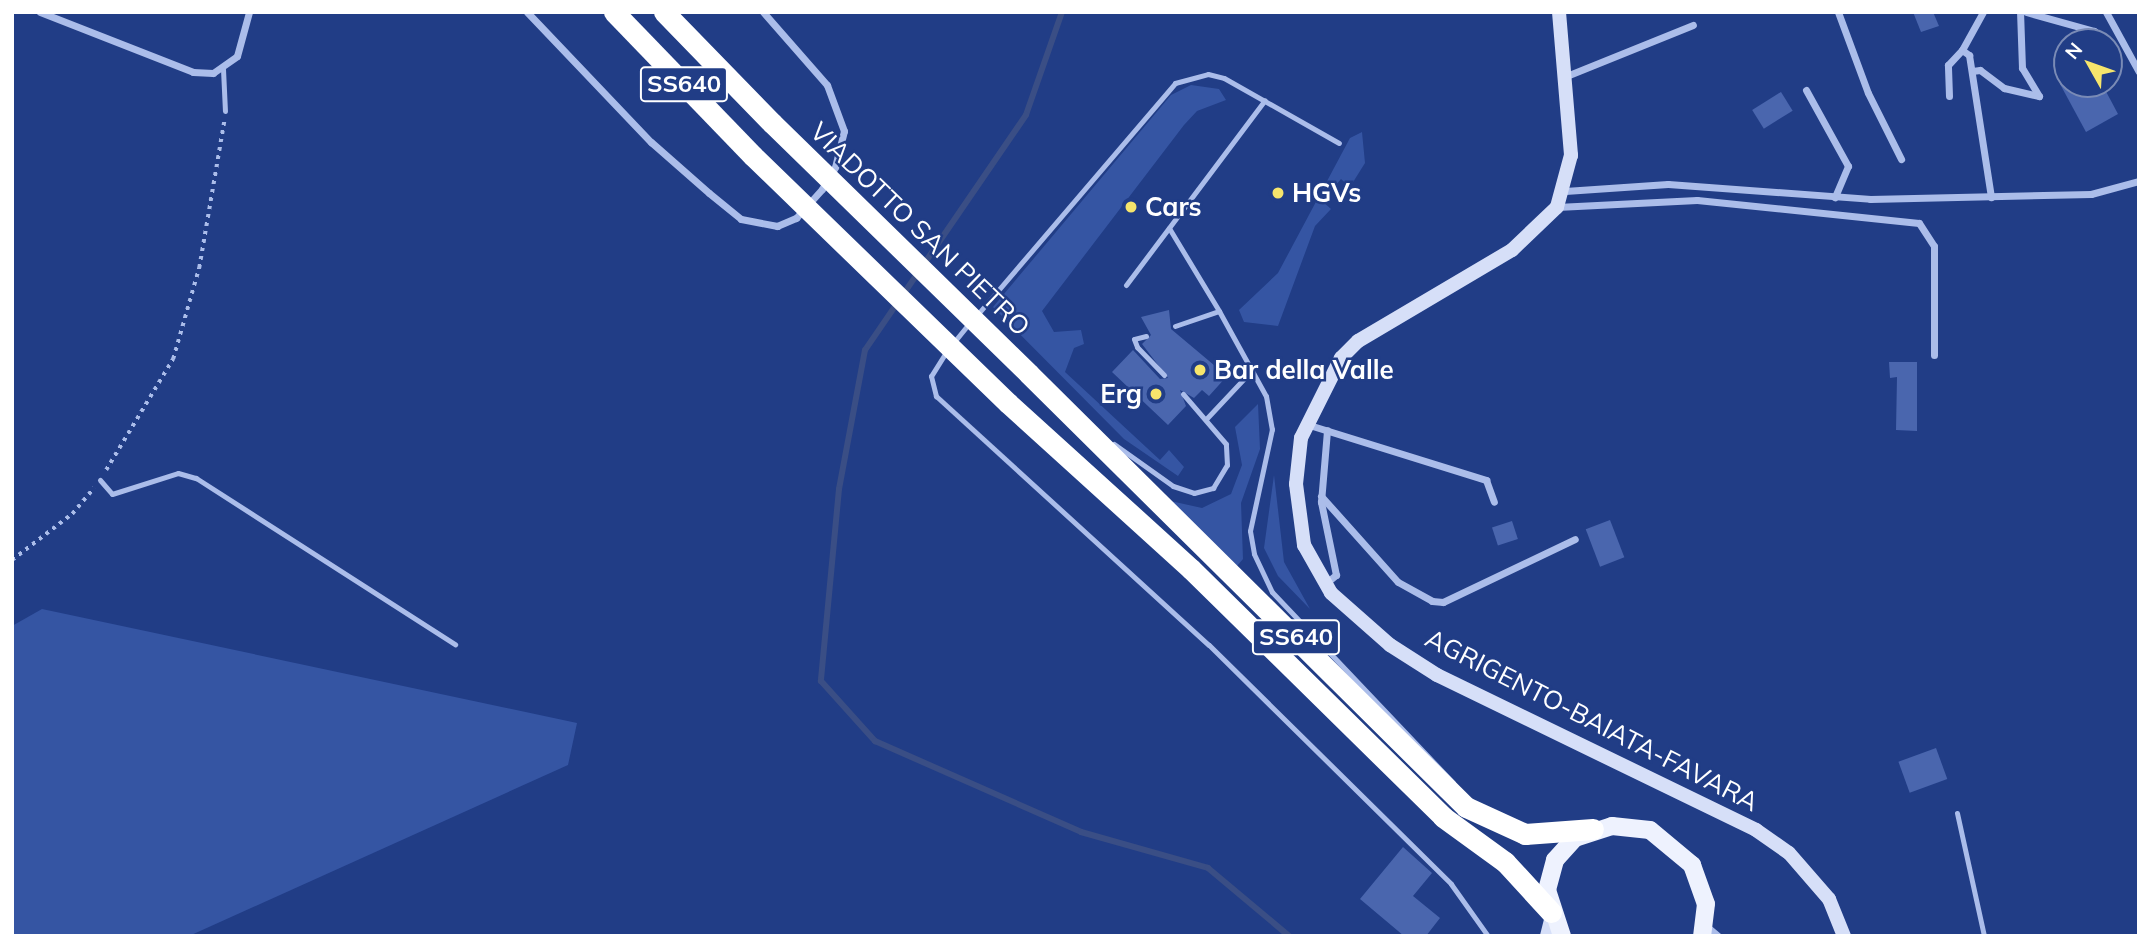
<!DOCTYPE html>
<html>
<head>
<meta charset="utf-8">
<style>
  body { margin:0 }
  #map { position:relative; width:2151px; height:948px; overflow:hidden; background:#213d86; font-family:Mulish,sans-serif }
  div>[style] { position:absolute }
  .green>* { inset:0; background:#3555a3 }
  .stream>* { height:6px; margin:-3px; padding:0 3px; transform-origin:3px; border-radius:3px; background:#3a4e85 }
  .building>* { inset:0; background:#4a66ae; transform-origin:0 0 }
  .path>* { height:3.5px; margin-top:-1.75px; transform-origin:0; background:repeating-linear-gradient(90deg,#abbdea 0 3.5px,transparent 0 8.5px) }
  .lane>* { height:5px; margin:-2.5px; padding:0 2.5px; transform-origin:2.5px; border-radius:2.5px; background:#abbdea }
  .street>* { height:7px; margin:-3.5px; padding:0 3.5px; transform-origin:3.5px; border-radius:3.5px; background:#abbdea }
  .secondary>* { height:14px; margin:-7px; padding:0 7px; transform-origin:7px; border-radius:7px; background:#d6dff8 }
  .primary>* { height:18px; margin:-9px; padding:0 9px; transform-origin:9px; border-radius:9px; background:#eef2fe }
  .highway>* { height:21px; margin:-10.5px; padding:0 10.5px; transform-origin:10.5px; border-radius:10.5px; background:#fff }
  .highway-bridge>* { height:21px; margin:-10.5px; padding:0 10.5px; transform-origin:10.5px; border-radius:10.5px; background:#fff }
  .dots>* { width:19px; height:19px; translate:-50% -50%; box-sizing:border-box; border:4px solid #213d86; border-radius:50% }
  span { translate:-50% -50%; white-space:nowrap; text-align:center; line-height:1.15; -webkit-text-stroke:5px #213d86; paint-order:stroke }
  .shield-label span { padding:2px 5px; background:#213d86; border:2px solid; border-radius:5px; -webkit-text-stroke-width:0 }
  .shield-label { font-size:24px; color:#fff; font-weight:700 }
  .poi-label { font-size:26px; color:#fff; font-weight:700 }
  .left { translate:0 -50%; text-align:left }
  .right { translate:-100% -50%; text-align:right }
  .street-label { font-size:26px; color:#fff }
  .frame { position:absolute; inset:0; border:14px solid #fff; pointer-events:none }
  .north { position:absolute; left:2053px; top:28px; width:70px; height:70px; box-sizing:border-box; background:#213d86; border:2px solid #7a8bb6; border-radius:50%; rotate:310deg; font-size:19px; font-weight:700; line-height:28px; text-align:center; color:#fff }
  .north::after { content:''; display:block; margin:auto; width:24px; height:32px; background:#f6e56c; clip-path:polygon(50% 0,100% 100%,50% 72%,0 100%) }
</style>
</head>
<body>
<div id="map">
  <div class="green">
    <i style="clip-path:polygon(1191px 85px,1219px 89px,1226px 100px,1197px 111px,1184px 125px,1042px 311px,1054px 332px,1081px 330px,1084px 344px,1074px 348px,1065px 372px,1160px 460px,1169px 450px,1184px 467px,1178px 476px,1124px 439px,993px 307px,1171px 95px)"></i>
    <i style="clip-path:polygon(1362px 132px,1365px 163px,1350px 187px,1341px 179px,1322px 201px,1331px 209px,1315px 226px,1278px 326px,1244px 322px,1239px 310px,1278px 273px,1350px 138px)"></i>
    <i style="clip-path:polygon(1258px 404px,1260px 449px,1241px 503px,1243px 559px,1237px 566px,1166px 500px,1202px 508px,1231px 494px,1242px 465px,1235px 427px)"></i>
    <i style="clip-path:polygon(1274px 475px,1284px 562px,1310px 609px,1278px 576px,1264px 548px)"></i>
    <i style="clip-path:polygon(42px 609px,577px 723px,568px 765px,189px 936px,12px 936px,12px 626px)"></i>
  </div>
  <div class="stream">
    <i style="left:1062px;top:12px;width:109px;rotate:109.3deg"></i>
    <i style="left:1026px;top:115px;width:285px;rotate:124.4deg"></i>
    <i style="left:865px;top:350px;width:141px;rotate:100.6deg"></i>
    <i style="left:839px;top:489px;width:193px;rotate:95.4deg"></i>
    <i style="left:821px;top:681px;width:81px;rotate:48deg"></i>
    <i style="left:875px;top:741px;width:225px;rotate:23.8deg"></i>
    <i style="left:1081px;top:832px;width:132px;rotate:15.8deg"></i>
    <i style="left:1208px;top:868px;width:106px;rotate:40deg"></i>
  </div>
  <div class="building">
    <i style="clip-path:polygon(1913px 12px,1933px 12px,1939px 26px,1921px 32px)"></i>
    <i style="clip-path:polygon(2060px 84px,2102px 84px,2118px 114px,2086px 132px)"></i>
    <i style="left:1781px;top:92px;width:22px;height:34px;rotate:58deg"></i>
    <i style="clip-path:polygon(1169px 310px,1171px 329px,1227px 376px,1209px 396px,1202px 390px,1194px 398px,1180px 390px,1186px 406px,1168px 425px,1112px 372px,1133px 350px,1160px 379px,1168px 378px,1142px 344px,1151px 335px,1141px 317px)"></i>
    <i style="clip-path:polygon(1889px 362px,1917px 362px,1917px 431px,1896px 430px,1897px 377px,1890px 378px)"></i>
    <i style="left:1610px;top:520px;width:40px;height:26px;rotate:69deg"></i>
    <i style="left:1512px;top:521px;width:19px;height:21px;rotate:72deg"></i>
    <i style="left:1936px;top:748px;width:33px;height:40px;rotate:70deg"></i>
    <i style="clip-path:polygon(1403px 847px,1432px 873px,1413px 896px,1440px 918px,1426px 936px,1404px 936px,1360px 899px)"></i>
  </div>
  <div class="path">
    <i style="left:106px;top:470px;width:130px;rotate:-58.9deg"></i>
    <i style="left:173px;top:359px;width:95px;rotate:-74.1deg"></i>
    <i style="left:199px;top:268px;width:149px;rotate:-80.3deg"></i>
    <i style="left:12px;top:560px;width:76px;rotate:-37.5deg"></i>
    <i style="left:72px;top:514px;width:34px;rotate:-50deg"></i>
  </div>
  <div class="lane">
    <i style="left:223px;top:69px;width:42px;rotate:87.3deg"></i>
    <i style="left:1169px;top:228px;width:97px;rotate:58.9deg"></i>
    <i style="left:1126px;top:285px;width:231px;rotate:-53.1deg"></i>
    <i style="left:977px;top:315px;width:305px;rotate:-49.5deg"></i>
    <i style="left:1175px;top:83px;width:34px;rotate:-15deg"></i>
    <i style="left:1208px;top:74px;width:16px;rotate:14deg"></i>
    <i style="left:1224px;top:78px;width:132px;rotate:29.5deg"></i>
    <i style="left:1175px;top:326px;width:46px;rotate:-18.8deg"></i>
    <i style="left:1219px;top:311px;width:97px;rotate:61.1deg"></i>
    <i style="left:1266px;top:396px;width:34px;rotate:80deg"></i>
    <i style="left:1272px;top:429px;width:104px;rotate:102.2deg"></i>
    <i style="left:1250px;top:531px;width:23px;rotate:80deg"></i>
    <i style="left:1254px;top:554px;width:42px;rotate:64.7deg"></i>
    <i style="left:1272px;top:592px;width:263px;rotate:46.5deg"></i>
    <i style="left:1146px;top:336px;width:12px;rotate:166deg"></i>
    <i style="left:1134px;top:339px;width:9px;rotate:69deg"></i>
    <i style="left:1137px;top:347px;width:39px;rotate:46deg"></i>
    <i style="left:954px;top:342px;width:26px;rotate:-51deg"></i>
    <i style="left:948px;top:349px;width:32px;rotate:122deg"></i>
    <i style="left:931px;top:376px;width:21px;rotate:76deg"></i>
    <i style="left:936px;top:396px;width:369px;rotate:42.4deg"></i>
    <i style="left:1209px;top:645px;width:340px;rotate:44.6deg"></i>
    <i style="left:1451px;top:884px;width:64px;rotate:54.6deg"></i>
    <i style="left:1207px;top:418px;width:66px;rotate:-46.8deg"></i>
    <i style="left:1114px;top:444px;width:72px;rotate:35.4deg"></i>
    <i style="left:1173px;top:486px;width:22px;rotate:18deg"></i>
    <i style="left:1194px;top:493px;width:20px;rotate:-15deg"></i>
    <i style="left:1213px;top:488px;width:27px;rotate:-59deg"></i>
    <i style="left:1227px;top:465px;width:21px;rotate:-93deg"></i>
    <i style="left:1226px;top:444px;width:66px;rotate:-130.7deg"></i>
    <i style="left:100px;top:480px;width:18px;rotate:49deg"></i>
    <i style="left:112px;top:494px;width:69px;rotate:-17.7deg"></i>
    <i style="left:178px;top:473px;width:19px;rotate:16deg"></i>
    <i style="left:196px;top:478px;width:308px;rotate:32.7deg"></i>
    <i style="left:1957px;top:813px;width:126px;rotate:77.6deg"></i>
  </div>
  <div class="street">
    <i style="left:40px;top:12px;width:164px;rotate:21.4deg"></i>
    <i style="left:193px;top:72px;width:20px;rotate:3deg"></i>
    <i style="left:213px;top:73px;width:29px;rotate:-35deg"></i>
    <i style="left:237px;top:56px;width:46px;rotate:-74.7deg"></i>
    <i style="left:527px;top:12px;width:180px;rotate:46.4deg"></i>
    <i style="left:651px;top:142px;width:77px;rotate:41.3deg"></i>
    <i style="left:709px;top:193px;width:41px;rotate:39.1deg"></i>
    <i style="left:741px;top:219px;width:37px;rotate:11deg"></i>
    <i style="left:777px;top:226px;width:21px;rotate:-23deg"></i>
    <i style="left:796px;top:218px;width:39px;rotate:-48deg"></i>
    <i style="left:822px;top:189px;width:26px;rotate:-59deg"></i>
    <i style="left:835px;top:167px;width:37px;rotate:-76deg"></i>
    <i style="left:844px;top:131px;width:49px;rotate:-110.3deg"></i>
    <i style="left:827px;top:85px;width:97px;rotate:-131.2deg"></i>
    <i style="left:1838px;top:12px;width:86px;rotate:69.7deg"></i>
    <i style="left:1868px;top:93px;width:74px;rotate:63.4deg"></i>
    <i style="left:2026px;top:12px;width:71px;rotate:15.6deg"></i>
    <i style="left:2094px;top:31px;width:14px;rotate:54deg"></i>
    <i style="left:2106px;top:12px;width:68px;rotate:61.2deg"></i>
    <i style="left:1962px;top:50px;width:43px;rotate:-61.1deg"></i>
    <i style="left:2109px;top:53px;width:4px;rotate:56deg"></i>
    <i style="left:1972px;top:71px;width:8px;rotate:-7deg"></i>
    <i style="left:1980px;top:70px;width:30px;rotate:37deg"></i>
    <i style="left:2004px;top:88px;width:36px;rotate:13deg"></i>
    <i style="left:2039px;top:96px;width:33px;rotate:-121deg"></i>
    <i style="left:2022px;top:68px;width:56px;rotate:-92deg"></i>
    <i style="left:1564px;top:77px;width:139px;rotate:-22deg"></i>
    <i style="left:1806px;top:90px;width:87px;rotate:61.1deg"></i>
    <i style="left:1848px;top:166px;width:34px;rotate:113deg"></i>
    <i style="left:1949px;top:96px;width:31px;rotate:-92deg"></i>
    <i style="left:1948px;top:65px;width:21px;rotate:-47deg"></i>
    <i style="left:1962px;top:50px;width:9px;rotate:36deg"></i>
    <i style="left:1969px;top:55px;width:144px;rotate:81.2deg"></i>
    <i style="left:1565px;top:191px;width:103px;rotate:-3.9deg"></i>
    <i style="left:1668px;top:184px;width:203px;rotate:4.2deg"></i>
    <i style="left:1870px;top:199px;width:221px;rotate:-1.3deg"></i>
    <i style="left:2091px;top:194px;width:50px;rotate:-15.2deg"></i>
    <i style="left:1557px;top:207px;width:140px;rotate:-2.9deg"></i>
    <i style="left:1697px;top:200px;width:223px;rotate:5.9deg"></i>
    <i style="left:1919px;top:223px;width:27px;rotate:57deg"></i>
    <i style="left:1934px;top:246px;width:109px;rotate:90deg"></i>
    <i style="left:1306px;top:424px;width:189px;rotate:17.3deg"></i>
    <i style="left:1486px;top:480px;width:23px;rotate:70deg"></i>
    <i style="left:1321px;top:496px;width:115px;rotate:48.2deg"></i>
    <i style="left:1398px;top:582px;width:39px;rotate:29deg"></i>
    <i style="left:1432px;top:601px;width:11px;rotate:5deg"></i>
    <i style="left:1443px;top:602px;width:146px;rotate:-25.5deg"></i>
    <i style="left:1326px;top:583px;width:13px;rotate:-39deg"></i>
    <i style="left:1336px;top:575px;width:75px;rotate:-101.6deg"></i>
    <i style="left:1321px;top:502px;width:72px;rotate:-85.2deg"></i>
    <i style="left:1706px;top:926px;width:16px;rotate:40deg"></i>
  </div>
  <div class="secondary">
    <i style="left:1559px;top:12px;width:144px;rotate:85.2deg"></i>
    <i style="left:1571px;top:155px;width:54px;rotate:105.1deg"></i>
    <i style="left:1557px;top:207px;width:62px;rotate:136.3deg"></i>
    <i style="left:1512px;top:250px;width:179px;rotate:149.4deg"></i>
    <i style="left:1358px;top:341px;width:24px;rotate:135deg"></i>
    <i style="left:1341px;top:358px;width:89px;rotate:116.6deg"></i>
    <i style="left:1301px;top:438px;width:46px;rotate:96.2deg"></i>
    <i style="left:1296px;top:484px;width:62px;rotate:82.5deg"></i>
    <i style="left:1304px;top:545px;width:55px;rotate:60.6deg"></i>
    <i style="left:1331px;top:593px;width:79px;rotate:41.4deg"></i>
    <i style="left:1390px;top:645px;width:56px;rotate:32.6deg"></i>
    <i style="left:1437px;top:675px;width:355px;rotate:25.9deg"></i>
    <i style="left:1756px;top:830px;width:40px;rotate:34.9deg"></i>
    <i style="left:1789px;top:853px;width:61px;rotate:49deg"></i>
    <i style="left:1829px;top:899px;width:40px;rotate:68deg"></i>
    <i style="left:1547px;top:936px;width:21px;rotate:-76deg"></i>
  </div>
  <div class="primary">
    <i style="left:1562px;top:936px;width:48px;rotate:-108.1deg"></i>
    <i style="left:1547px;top:890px;width:31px;rotate:-75deg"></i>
    <i style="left:1555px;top:860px;width:30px;rotate:-48deg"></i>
    <i style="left:1575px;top:838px;width:39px;rotate:-18deg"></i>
    <i style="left:1612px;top:826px;width:38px;rotate:6deg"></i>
    <i style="left:1650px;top:830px;width:55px;rotate:39.8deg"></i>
    <i style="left:1692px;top:865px;width:41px;rotate:70.3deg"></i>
    <i style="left:1706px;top:904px;width:32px;rotate:97deg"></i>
  </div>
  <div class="highway">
    <i style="left:614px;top:12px;width:200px;rotate:46deg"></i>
    <i style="left:664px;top:12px;width:155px;rotate:45.8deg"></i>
    <i style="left:1029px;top:374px;width:615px;rotate:44.74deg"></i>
    <i style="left:1466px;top:807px;width:65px;rotate:24.6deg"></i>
    <i style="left:1525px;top:834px;width:68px;rotate:-4.2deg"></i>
    <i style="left:1008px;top:403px;width:247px;rotate:42.2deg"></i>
    <i style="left:1191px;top:569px;width:354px;rotate:44.5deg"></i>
    <i style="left:1443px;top:817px;width:77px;rotate:36deg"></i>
    <i style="left:1505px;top:862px;width:68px;rotate:47.4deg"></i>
  </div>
  <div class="highway-bridge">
    <i style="left:772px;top:123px;width:359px;rotate:44.3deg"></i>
    <i style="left:753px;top:156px;width:355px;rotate:44.1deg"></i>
  </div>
  <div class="dots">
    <i style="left:1278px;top:193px;background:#f6e56c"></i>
    <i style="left:1131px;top:207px;background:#f6e56c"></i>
    <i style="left:1200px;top:370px;background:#f6e56c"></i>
    <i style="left:1156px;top:394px;background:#f6e56c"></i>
  </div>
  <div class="shield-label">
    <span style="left:684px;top:84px">SS640</span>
    <span style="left:1296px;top:637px">SS640</span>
  </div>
  <div class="poi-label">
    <span class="left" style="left:1292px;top:193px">HGVs</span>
    <span class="left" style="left:1145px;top:207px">Cars</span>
    <span class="left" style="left:1214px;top:370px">Bar della Valle</span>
    <span class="right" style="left:1142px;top:394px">Erg</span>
  </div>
  <div class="street-label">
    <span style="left:920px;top:229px;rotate:44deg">VIADOTTO SAN PIETRO</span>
    <span style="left:1592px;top:720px;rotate:27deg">AGRIGENTO-BAIATA-FAVARA</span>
  </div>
  <div class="frame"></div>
  <div class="north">N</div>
</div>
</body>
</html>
